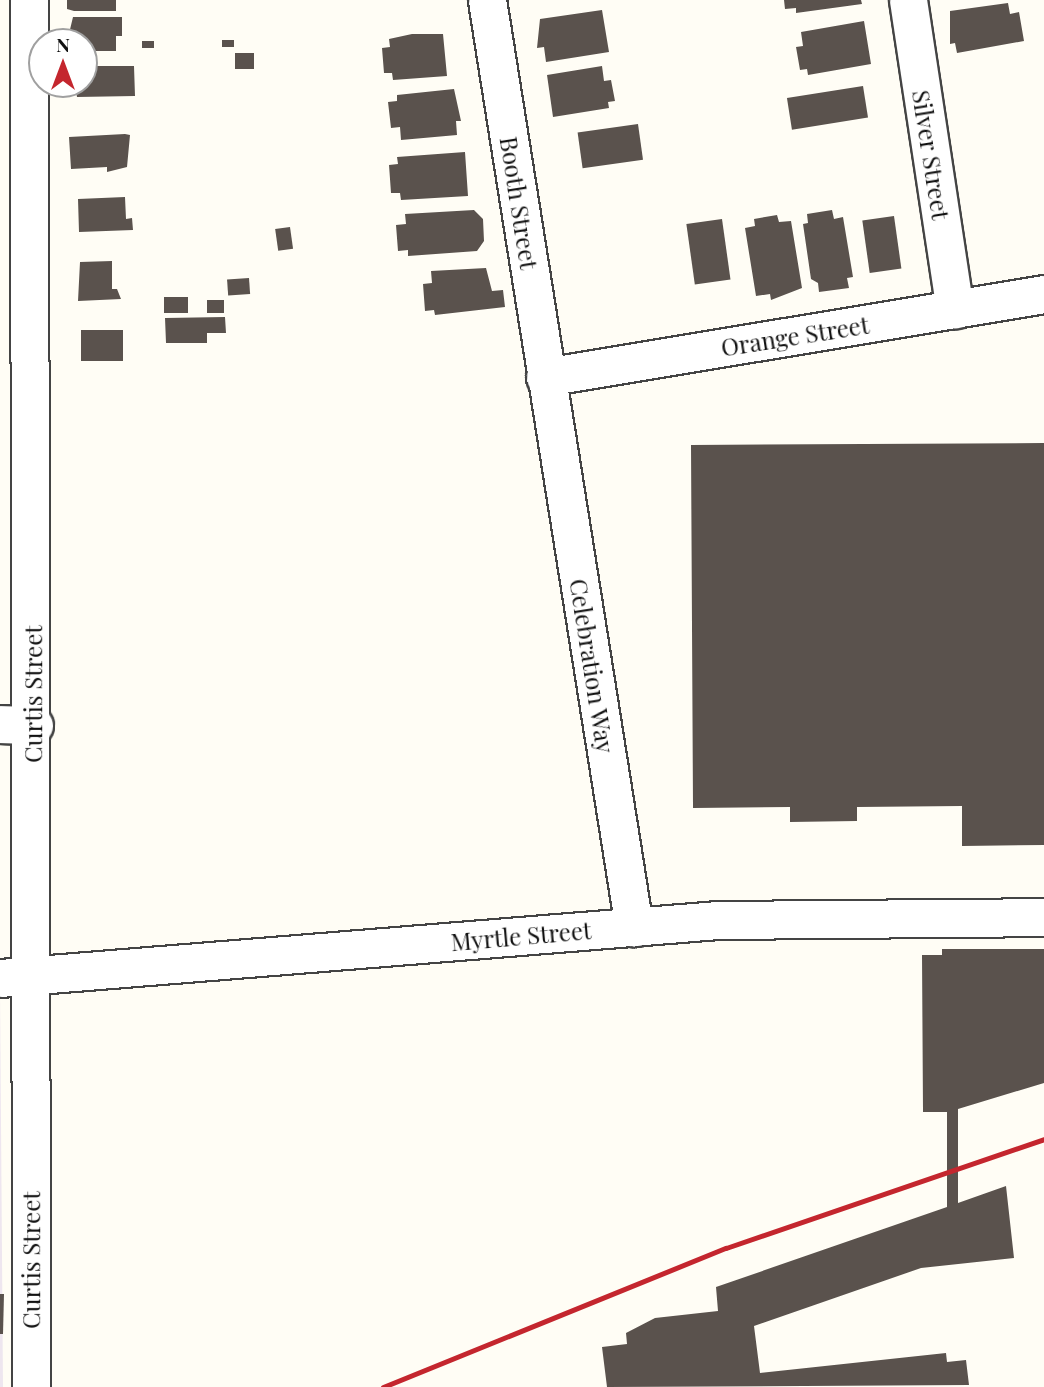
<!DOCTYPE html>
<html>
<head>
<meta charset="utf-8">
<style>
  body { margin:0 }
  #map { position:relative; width:1044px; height:1387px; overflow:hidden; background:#fffdf5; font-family:"Playfair Display",serif }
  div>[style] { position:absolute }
  .industrial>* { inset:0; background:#eee6ef }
  .building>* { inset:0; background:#5a524d; transform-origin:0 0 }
  .roads { filter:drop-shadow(2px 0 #444) drop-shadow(-2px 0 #444) drop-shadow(0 2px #444) drop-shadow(0 -2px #444) }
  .minor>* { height:37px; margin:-18.5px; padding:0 18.5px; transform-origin:18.5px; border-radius:18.5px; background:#fff }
  .rail>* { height:5px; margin:-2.5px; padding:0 2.5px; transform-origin:2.5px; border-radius:2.5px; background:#c4262e }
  span { translate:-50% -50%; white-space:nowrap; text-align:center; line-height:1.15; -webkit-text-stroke:7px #fff; paint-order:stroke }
  .street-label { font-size:24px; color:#111 }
  .north { position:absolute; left:28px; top:28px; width:70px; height:70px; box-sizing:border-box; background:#fff; border:2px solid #a0a0a0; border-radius:50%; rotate:0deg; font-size:19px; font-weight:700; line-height:28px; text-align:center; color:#111 }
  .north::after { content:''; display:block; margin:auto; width:24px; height:32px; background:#c4262e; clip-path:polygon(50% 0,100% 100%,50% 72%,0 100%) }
</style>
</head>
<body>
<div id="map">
  <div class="industrial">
    <i style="clip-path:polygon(0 989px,3px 1387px,0 1387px)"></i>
  </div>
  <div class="building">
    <i style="clip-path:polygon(67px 0,116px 0,116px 11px,74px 11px,67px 9px)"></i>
    <i style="clip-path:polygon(784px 0,861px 0,862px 4px,796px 13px,796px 8px,785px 9px)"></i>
    <i style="clip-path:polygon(1008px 3px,1010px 14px,1019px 12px,1024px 41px,957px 53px,955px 43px,950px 44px,950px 11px)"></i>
    <i style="clip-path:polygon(602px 10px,609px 52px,546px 62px,544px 47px,537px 48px,540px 19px)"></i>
    <i style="clip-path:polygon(73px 17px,122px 17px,122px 36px,116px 36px,116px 51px,84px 51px,84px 42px,67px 42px)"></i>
    <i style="clip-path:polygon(864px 21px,871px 64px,808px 75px,807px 69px,800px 70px,796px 47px,803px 46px,801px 32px)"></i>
    <i style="clip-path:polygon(412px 34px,443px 34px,447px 76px,393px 80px,392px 73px,384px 73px,382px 48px,390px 47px,389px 39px)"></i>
    <i style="left:222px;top:40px;width:12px;height:7px"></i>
    <i style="left:154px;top:41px;width:7px;height:12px;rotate:90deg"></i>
    <i style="left:254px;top:53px;width:16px;height:19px;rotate:90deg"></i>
    <i style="clip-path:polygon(84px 66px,134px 66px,135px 96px,77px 97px,75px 84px,84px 84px)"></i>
    <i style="clip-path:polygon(602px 66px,604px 81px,611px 80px,615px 101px,608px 102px,609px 108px,553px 117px,547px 75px)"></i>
    <i style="left:863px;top:86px;width:32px;height:77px;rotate:81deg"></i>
    <i style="clip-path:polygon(454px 89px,461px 121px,456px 121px,457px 135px,401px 140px,400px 127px,391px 128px,388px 102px,397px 101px,397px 95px)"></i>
    <i style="left:638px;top:124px;width:36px;height:61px;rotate:82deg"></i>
    <i style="clip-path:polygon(125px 134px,130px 135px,127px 167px,107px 172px,107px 167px,71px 169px,69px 137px)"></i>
    <i style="clip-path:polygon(465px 152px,468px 196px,401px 200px,400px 193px,391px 193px,389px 165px,398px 164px,397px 157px)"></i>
    <i style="clip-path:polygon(125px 197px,126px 219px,132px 218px,133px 230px,79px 232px,78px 199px)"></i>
    <i style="clip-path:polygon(474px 210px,483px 219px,484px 241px,477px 251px,408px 256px,408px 250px,398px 251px,396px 225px,406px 224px,405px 214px)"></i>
    <i style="clip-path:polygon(832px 210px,834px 219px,843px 217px,853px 277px,847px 278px,849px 288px,819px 292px,818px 283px,811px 279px,803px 224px,808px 223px,807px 214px)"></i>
    <i style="clip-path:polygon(777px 215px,779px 222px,791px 221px,802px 288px,771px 300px,770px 294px,756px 296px,745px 228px,755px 226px,754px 219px)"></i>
    <i style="left:894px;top:216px;width:53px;height:32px;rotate:82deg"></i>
    <i style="left:722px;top:219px;width:61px;height:36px;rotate:82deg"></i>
    <i style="left:290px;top:227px;width:22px;height:15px;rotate:82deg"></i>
    <i style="clip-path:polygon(112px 261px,112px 289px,117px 289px,121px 299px,78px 301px,80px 262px)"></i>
    <i style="clip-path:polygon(486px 268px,492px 291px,503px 290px,505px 307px,435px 315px,434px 310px,425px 311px,423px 284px,432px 283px,431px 271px)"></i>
    <i style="left:249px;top:278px;width:16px;height:22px;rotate:86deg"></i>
    <i style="left:164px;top:297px;width:24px;height:16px"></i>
    <i style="left:207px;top:300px;width:17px;height:13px"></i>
    <i style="clip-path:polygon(225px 317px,226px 333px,207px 333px,207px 343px,166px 343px,165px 318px)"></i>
    <i style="left:81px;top:330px;width:42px;height:31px"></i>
    <i style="clip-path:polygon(1044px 443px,1044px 845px,962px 846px,962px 806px,857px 807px,857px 821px,790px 822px,790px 807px,693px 808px,691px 445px)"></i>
    <i style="clip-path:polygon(942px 949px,1044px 949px,1044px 1083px,958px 1109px,958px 1203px,1006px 1186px,1014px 1258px,921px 1268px,754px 1326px,760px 1373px,946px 1353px,947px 1362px,966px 1360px,969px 1385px,607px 1387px,602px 1347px,627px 1344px,626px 1333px,655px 1318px,718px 1311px,716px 1287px,947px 1207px,947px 1112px,923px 1112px,922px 955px,942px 955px)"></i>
    <i style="clip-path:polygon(0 1294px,4px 1294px,3px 1334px,0 1334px)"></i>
  </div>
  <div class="roads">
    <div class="minor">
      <i style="left:29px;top:0;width:1387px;rotate:89.92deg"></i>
      <i style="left:487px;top:0;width:939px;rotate:80.99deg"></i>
      <i style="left:908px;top:0;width:313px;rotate:81.4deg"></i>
      <i style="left:545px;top:377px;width:506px;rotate:-9.44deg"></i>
      <i style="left:0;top:724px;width:34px;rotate:2deg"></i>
      <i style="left:0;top:978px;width:719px;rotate:-4.62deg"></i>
      <i style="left:717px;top:920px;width:327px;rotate:-0.5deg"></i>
    </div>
  </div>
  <div class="rail">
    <i style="left:383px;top:1387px;width:370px;rotate:-22.1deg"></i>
    <i style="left:726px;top:1248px;width:336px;rotate:-18.9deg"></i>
  </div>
  <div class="street-label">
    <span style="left:931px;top:155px;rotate:81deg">Silver Street</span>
    <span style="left:519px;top:203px;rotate:81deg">Booth Street</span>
    <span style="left:795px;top:336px;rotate:-9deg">Orange Street</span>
    <span style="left:592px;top:666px;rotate:81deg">Celebration Way</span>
    <span style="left:33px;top:694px;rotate:-90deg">Curtis Street</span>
    <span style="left:521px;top:936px;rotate:-5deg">Myrtle Street</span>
    <span style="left:31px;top:1260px;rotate:-90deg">Curtis Street</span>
  </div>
  <div class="north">N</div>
</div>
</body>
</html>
